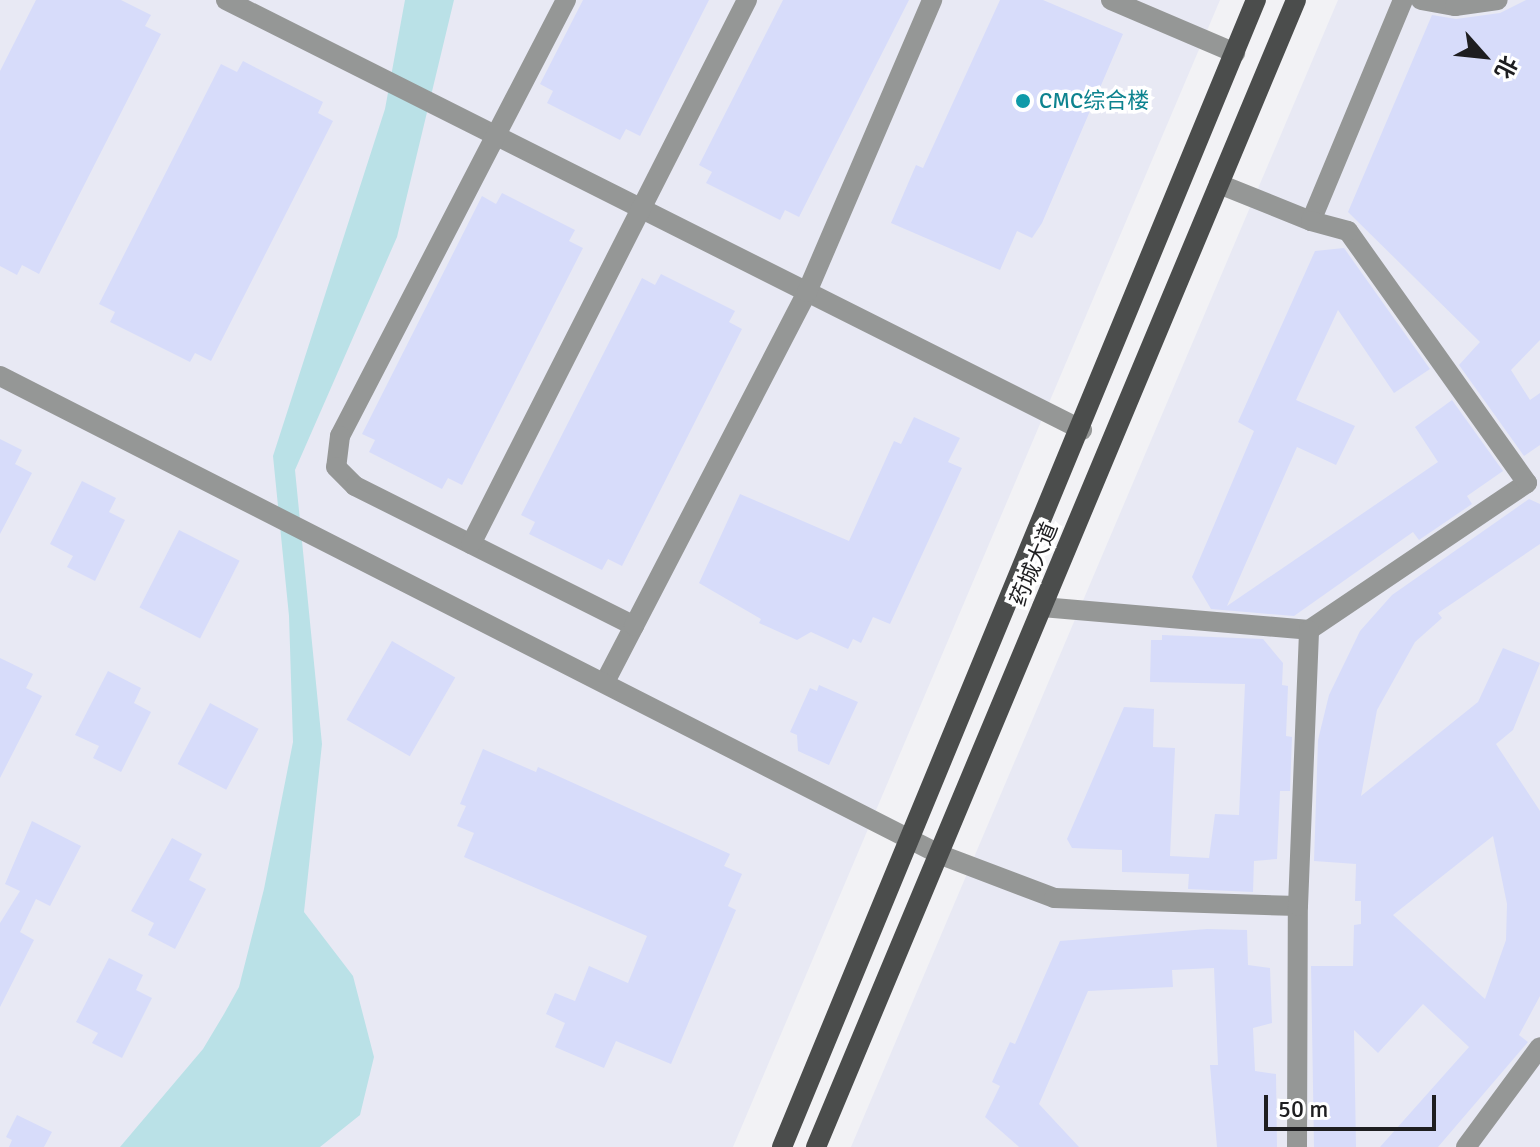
<!DOCTYPE html>
<html>
<head>
<meta charset="utf-8">
<style>
  body { margin:0 }
  #map { position:relative; width:1540px; height:1147px; overflow:hidden; background:#f2f2f5; font-family:Signika,"Noto Sans SC",sans-serif }
  div>[style] { position:absolute }
  .built>* { inset:0; background:#e8e9f4 }
  .water>* { inset:0; background:#bae1e7 }
  .building>* { inset:0; background:#d7dcfa; transform-origin:0 0 }
  .minor>* { height:20px; margin:-10px; padding:0 10px; transform-origin:10px; border-radius:10px; background:#959796 }
  .major>* { height:20px; margin:-10px; padding:0 10px; transform-origin:10px; border-radius:10px; background:#4b4d4c }
  .dots>* { width:22px; height:22px; translate:-50% -50%; box-sizing:border-box; border:4px solid #fff; border-radius:50% }
  span { translate:-50% -50%; white-space:nowrap; text-align:center; line-height:1.15; -webkit-text-stroke:7px #fff; paint-order:stroke }
  .culture-label { font-size:22px; color:#0d838f }
  .left { translate:0 -50%; text-align:left }
  .street-label { font-size:22px; color:#1e1e20 }
  .north { position:absolute; left:1444px; top:16px; width:80px; height:80px; -webkit-text-stroke:6px #fff; paint-order:stroke; rotate:117deg; font-size:22px; font-weight:700; line-height:32px; text-align:center; color:#1e1e20 }
  .north::after { content:''; display:block; margin:auto; width:28px; height:36px; background:#1e1e20; clip-path:polygon(50% 0,100% 100%,50% 72%,0 100%) }
  .scale { position:absolute; left:1264px; top:1095px; width:172px; height:36px; box-sizing:border-box; border:4px solid #1e1e20; border-top:0; padding-left:10px; font-size:24px; line-height:28px; white-space:nowrap; color:#1e1e20; -webkit-text-stroke:6px #fff; paint-order:stroke }
</style>
</head>
<body>
<div id="map">
  <div class="built">
    <i style="clip-path:polygon(0 0,1220px 0,733px 1147px,0 1147px)"></i>
    <i style="clip-path:polygon(1338px 0,1540px 0,1540px 1147px,851px 1147px)"></i>
  </div>
  <div class="water">
    <i style="clip-path:polygon(405px 0,454px 0,397px 237px,295px 470px,322px 744px,304px 912px,353px 976px,374px 1057px,360px 1115px,320px 1147px,120px 1147px,203px 1049px,224px 1014px,239px 987px,264px 889px,293px 742px,289px 616px,273px 456px,385px 109px)"></i>
  </div>
  <div class="building">
    <i style="clip-path:polygon(36px 0,121px 0,151px 15px,145px 26px,161px 34px,39px 274px,22px 265px,17px 275px,0 266px,0 71px)"></i>
    <i style="clip-path:polygon(583px 0,709px 0,640px 136px,626px 129px,620px 140px,547px 103px,553px 91px,540px 84px)"></i>
    <i style="clip-path:polygon(783px 0,909px 0,799px 217px,785px 210px,780px 220px,706px 183px,712px 172px,699px 165px)"></i>
    <i style="clip-path:polygon(1000px 0,1043px 0,1123px 34px,1042px 223px,1032px 238px,1017px 231px,1000px 270px,891px 223px,916px 165px,923px 168px)"></i>
    <i style="clip-path:polygon(1526px 0,1540px 0,1540px 340px,1511px 370px,1530px 400px,1540px 393px,1540px 445px,1524px 456px,1459px 365px,1480px 342px,1348px 212px,1432px 15px,1456px 19px,1500px 13px)"></i>
    <i style="clip-path:polygon(243px 61px,323px 102px,318px 113px,333px 121px,211px 361px,195px 353px,190px 362px,110px 322px,115px 312px,99px 304px,221px 64px,237px 72px)"></i>
    <i style="clip-path:polygon(502px 193px,575px 230px,569px 241px,583px 248px,462px 485px,448px 478px,442px 489px,369px 452px,375px 440px,362px 434px,482px 196px,496px 204px)"></i>
    <i style="clip-path:polygon(1344px 248px,1430px 369px,1394px 393px,1338px 310px,1296px 400px,1355px 426px,1336px 465px,1297px 447px,1227px 606px,1438px 462px,1415px 427px,1452px 400px,1503px 471px,1467px 496px,1472px 504px,1419px 540px,1413px 532px,1294px 616px,1211px 609px,1192px 577px,1254px 431px,1238px 422px,1315px 251px)"></i>
    <i style="clip-path:polygon(661px 274px,735px 311px,729px 322px,742px 329px,622px 566px,608px 559px,602px 570px,529px 534px,535px 522px,521px 515px,642px 278px,655px 285px)"></i>
    <i style="clip-path:polygon(914px 417px,960px 438px,948px 462px,962px 468px,890px 624px,873px 617px,861px 643px,853px 639px,848px 649px,811px 632px,797px 640px,759px 623px,761px 619px,699px 583px,740px 494px,849px 541px,894px 441px,901px 444px)"></i>
    <i style="clip-path:polygon(0 439px,22px 450px,15px 464px,32px 473px,0 534px)"></i>
    <i style="clip-path:polygon(82px 481px,116px 498px,109px 512px,125px 520px,95px 581px,67px 567px,73px 556px,50px 544px)"></i>
    <i style="clip-path:polygon(evenodd,1529px 499px,1540px 504px,1540px 544px,1438px 613px,1442px 618px,1415px 642px,1377px 710px,1361px 796px,1478px 702px,1503px 648px,1540px 663px,1513px 730px,1496px 744px,1540px 811px,1540px 996px,1519px 1035px,1528px 1042px,1438px 1147px,1380px 1147px,1469px 1047px,1423px 1004px,1378px 1053px,1354px 1030px,1356px 1147px,1314px 1147px,1311px 966px,1353px 966px,1354px 925px,1361px 924px,1361px 901px,1355px 901px,1356px 864px,1314px 861px,1318px 740px,1329px 695px,1360px 631px,1392px 595px,1529px 499px,1493px 836px,1507px 904px,1506px 940px,1485px 999px,1393px 915px,1493px 836px)"></i>
    <i style="left:179px;top:530px;width:68px;height:87px;rotate:27deg"></i>
    <i style="clip-path:polygon(1162px 635px,1263px 639px,1283px 663px,1282px 685px,1288px 686px,1286px 736px,1292px 737px,1290px 791px,1280px 791px,1277px 859px,1254px 861px,1253px 892px,1188px 889px,1189px 874px,1122px 872px,1122px 850px,1072px 848px,1067px 839px,1124px 707px,1154px 709px,1153px 747px,1175px 748px,1170px 856px,1209px 858px,1215px 814px,1239px 815px,1245px 684px,1150px 682px,1151px 640px,1162px 640px)"></i>
    <i style="left:392px;top:641px;width:73px;height:91px;rotate:30deg"></i>
    <i style="clip-path:polygon(0 658px,33px 674px,26px 688px,42px 696px,0 778px)"></i>
    <i style="clip-path:polygon(108px 671px,141px 688px,134px 703px,151px 712px,121px 772px,93px 758px,99px 746px,75px 735px)"></i>
    <i style="clip-path:polygon(819px 685px,858px 702px,829px 765px,798px 751px,797px 735px,790px 732px,810px 688px,817px 691px)"></i>
    <i style="left:210px;top:703px;width:55px;height:69px;rotate:28deg"></i>
    <i style="clip-path:polygon(483px 749px,536px 772px,538px 767px,730px 854px,724px 866px,742px 874px,728px 906px,736px 910px,671px 1064px,616px 1041px,604px 1068px,555px 1047px,565px 1023px,546px 1014px,555px 993px,575px 1001px,589px 966px,628px 983px,647px 936px,464px 857px,474px 833px,457px 826px,466px 806px,460px 804px)"></i>
    <i style="clip-path:polygon(32px 821px,81px 846px,50px 906px,36px 899px,20px 932px,34px 940px,0 1007px,0 923px,20px 891px,5px 884px)"></i>
    <i style="clip-path:polygon(172px 838px,202px 854px,189px 880px,206px 889px,175px 949px,148px 935px,154px 923px,131px 911px)"></i>
    <i style="clip-path:polygon(1207px 929px,1247px 930px,1248px 965px,1270px 968px,1272px 1023px,1253px 1028px,1255px 1071px,1276px 1074px,1277px 1147px,1217px 1147px,1210px 1065px,1218px 1065px,1214px 968px,1172px 970px,1173px 987px,1088px 991px,1039px 1104px,1079px 1147px,1019px 1147px,985px 1117px,1000px 1086px,992px 1082px,1010px 1042px,1015px 1044px,1060px 941px)"></i>
    <i style="clip-path:polygon(109px 958px,143px 975px,136px 990px,152px 998px,122px 1058px,92px 1043px,98px 1033px,76px 1022px)"></i>
    <i style="clip-path:polygon(17px 1115px,52px 1132px,44px 1147px,9px 1147px,12px 1140px,6px 1137px)"></i>
  </div>
  <div class="minor">
    <i style="left:226px;top:0;width:958px;rotate:26.67deg"></i>
    <i style="left:566px;top:0;width:491px;rotate:117.4deg"></i>
    <i style="left:340px;top:436px;width:31px;rotate:97deg"></i>
    <i style="left:336px;top:467px;width:27px;rotate:45deg"></i>
    <i style="left:355px;top:486px;width:312px;rotate:26.6deg"></i>
    <i style="left:634px;top:626px;width:63px;rotate:117.4deg"></i>
    <i style="left:1111px;top:0;width:135px;rotate:23.1deg"></i>
    <i style="left:1421px;top:0;width:35px;rotate:10deg"></i>
    <i style="left:1455px;top:6px;width:43px;rotate:-7.9deg"></i>
    <i style="left:1219px;top:184px;width:99px;rotate:21.9deg"></i>
    <i style="left:1311px;top:221px;width:239px;rotate:-67.4deg"></i>
    <i style="left:0;top:376px;width:1056px;rotate:26.98deg"></i>
    <i style="left:941px;top:855px;width:121px;rotate:20.8deg"></i>
    <i style="left:1054px;top:898px;width:244px;rotate:1.9deg"></i>
    <i style="left:471px;top:544px;width:610px;rotate:-63.1deg"></i>
    <i style="left:1042px;top:607px;width:268px;rotate:4.9deg"></i>
    <i style="left:1309px;top:630px;width:263px;rotate:-34deg"></i>
    <i style="left:1527px;top:483px;width:309px;rotate:-125.4deg"></i>
    <i style="left:1348px;top:231px;width:38px;rotate:-165deg"></i>
    <i style="left:634px;top:626px;width:376px;rotate:-62.6deg"></i>
    <i style="left:807px;top:292px;width:318px;rotate:-66.8deg"></i>
    <i style="left:1297px;top:1147px;width:241px;rotate:-89.8deg"></i>
    <i style="left:1298px;top:906px;width:276px;rotate:-87.7deg"></i>
    <i style="left:1466px;top:1147px;width:124px;rotate:-53.5deg"></i>
  </div>
  <div class="major">
    <i style="left:782px;top:1147px;width:1241px;rotate:-67.55deg"></i>
    <i style="left:816px;top:1147px;width:1243px;rotate:-67.29deg"></i>
  </div>
  <div class="dots">
    <i style="left:1023px;top:101px;background:#0f9aa8"></i>
  </div>
  <div class="culture-label">
    <span class="left" style="left:1039px;top:101px">CMC综合楼</span>
  </div>
  <div class="street-label">
    <span style="left:1034px;top:564px;rotate:-67deg">药城大道</span>
  </div>
  <div class="north">北</div>
  <div class="scale">50 m</div>
</div>
</body>
</html>
